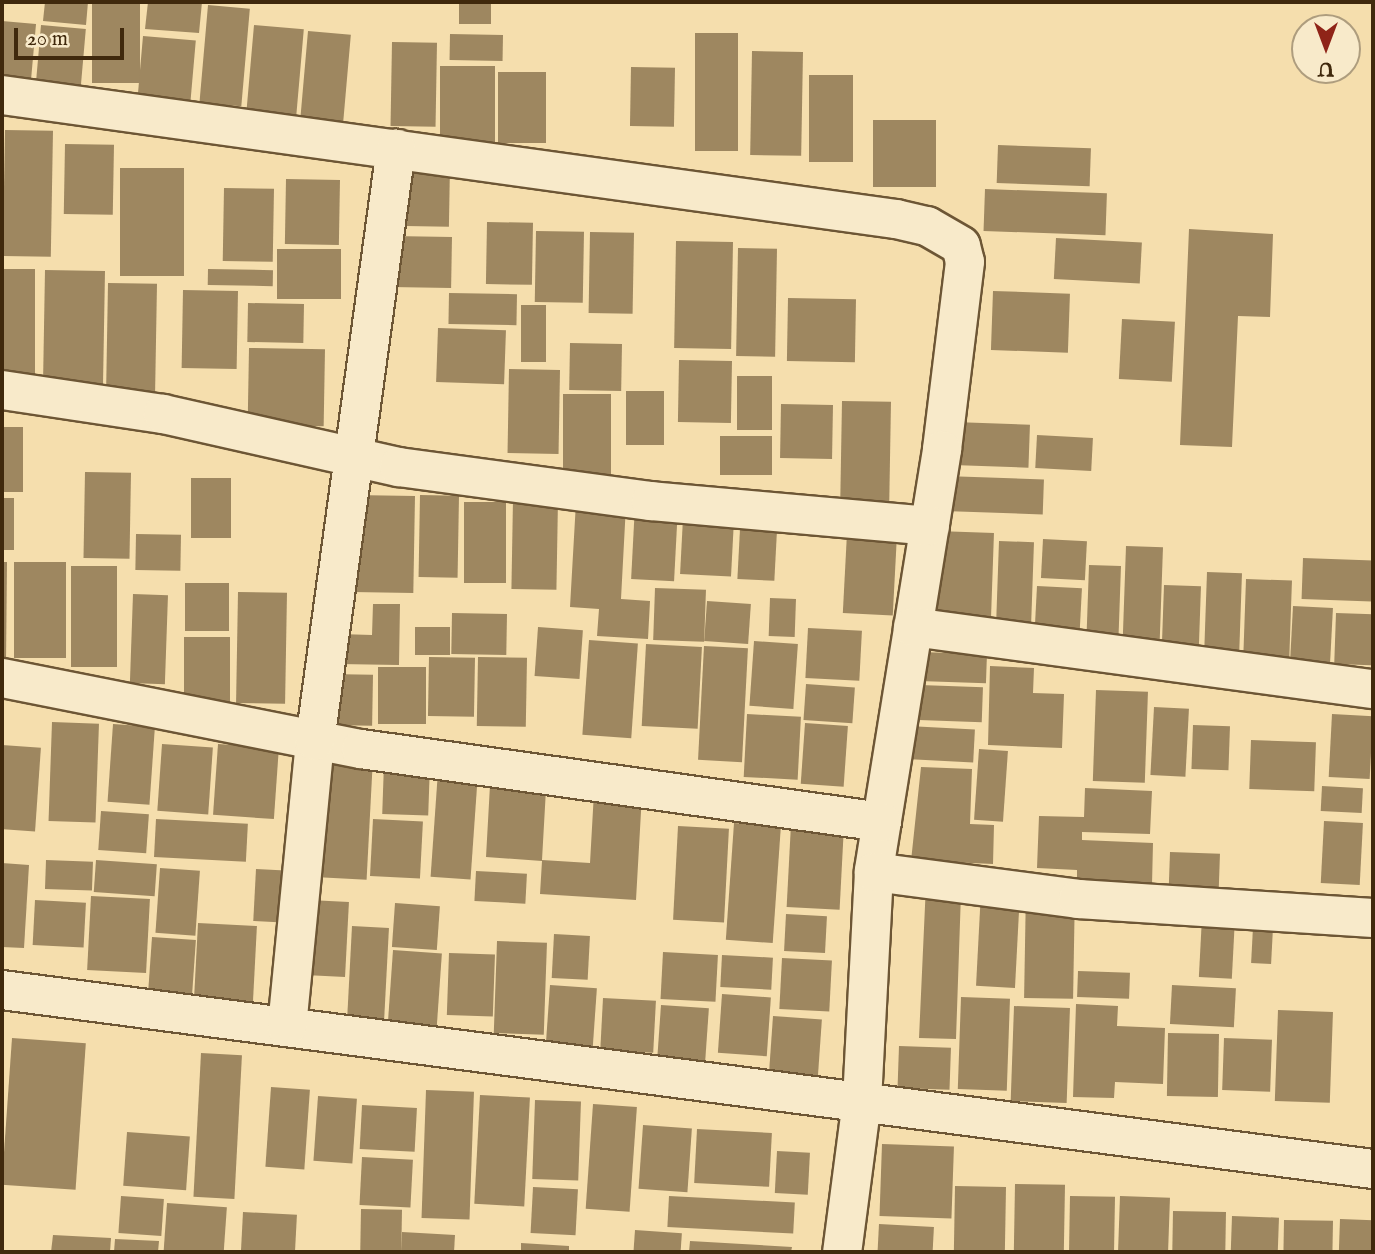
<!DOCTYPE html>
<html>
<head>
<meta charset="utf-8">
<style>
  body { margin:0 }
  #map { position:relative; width:1375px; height:1254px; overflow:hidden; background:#f5dead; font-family:"IM FELL English",serif }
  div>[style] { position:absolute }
  .building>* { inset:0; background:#9e8760; transform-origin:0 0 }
  .roads { filter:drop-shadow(2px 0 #6d5635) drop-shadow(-2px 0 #6d5635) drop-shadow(0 2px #6d5635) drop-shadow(0 -2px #6d5635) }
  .minor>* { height:38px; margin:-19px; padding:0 19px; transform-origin:19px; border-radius:19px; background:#f8eaca }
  span { translate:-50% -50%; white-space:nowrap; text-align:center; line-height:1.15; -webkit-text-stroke:7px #f8eaca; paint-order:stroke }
  .frame { position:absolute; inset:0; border:4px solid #40290d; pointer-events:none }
  .north { position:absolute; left:1291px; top:14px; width:70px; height:70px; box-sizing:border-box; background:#f8eaca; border:2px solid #ae9d7e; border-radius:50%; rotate:180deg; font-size:19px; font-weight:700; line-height:28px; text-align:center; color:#40290d }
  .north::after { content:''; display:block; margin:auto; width:24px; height:32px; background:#8f2418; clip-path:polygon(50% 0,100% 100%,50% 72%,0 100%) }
  .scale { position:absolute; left:14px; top:28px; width:110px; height:32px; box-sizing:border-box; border:4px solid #40290d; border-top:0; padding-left:9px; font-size:21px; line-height:24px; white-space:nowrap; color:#40290d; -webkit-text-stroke:5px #f8eaca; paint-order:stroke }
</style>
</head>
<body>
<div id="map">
  <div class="building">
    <i style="clip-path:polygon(45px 2px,88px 2px,86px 25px,43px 21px)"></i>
    <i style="left:92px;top:2px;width:48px;height:81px"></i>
    <i style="clip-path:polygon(148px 2px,202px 2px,199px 33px,145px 29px)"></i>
    <i style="left:459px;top:2px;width:32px;height:22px"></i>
    <i style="left:208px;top:5px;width:42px;height:98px;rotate:5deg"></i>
    <i style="clip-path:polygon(2px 21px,36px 24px,31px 80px,2px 78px)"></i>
    <i style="left:41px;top:25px;width:45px;height:62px;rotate:5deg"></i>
    <i style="left:254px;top:25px;width:50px;height:96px;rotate:5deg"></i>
    <i style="left:308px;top:31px;width:43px;height:89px;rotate:5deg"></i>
    <i style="left:695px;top:33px;width:43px;height:118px"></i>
    <i style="left:450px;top:34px;width:53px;height:26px;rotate:1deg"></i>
    <i style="left:143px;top:36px;width:53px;height:65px;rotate:5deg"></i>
    <i style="left:392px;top:42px;width:45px;height:84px;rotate:1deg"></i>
    <i style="left:752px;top:51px;width:51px;height:104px;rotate:1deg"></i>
    <i style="left:440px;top:66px;width:55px;height:80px"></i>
    <i style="left:631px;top:67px;width:44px;height:59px;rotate:1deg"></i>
    <i style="left:498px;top:72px;width:48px;height:71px"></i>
    <i style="left:809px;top:75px;width:44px;height:87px"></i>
    <i style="left:873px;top:120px;width:63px;height:67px"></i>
    <i style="left:5px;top:130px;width:48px;height:126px;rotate:1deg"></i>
    <i style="left:65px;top:144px;width:49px;height:70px;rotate:1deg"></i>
    <i style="left:998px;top:145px;width:93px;height:38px;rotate:2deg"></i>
    <i style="left:407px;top:164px;width:43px;height:62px;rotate:1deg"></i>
    <i style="left:120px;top:168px;width:64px;height:108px"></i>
    <i style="left:286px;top:179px;width:54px;height:65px;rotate:1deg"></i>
    <i style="left:224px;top:188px;width:50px;height:73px;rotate:1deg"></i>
    <i style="left:985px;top:189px;width:122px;height:42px;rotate:2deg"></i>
    <i style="left:487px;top:222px;width:46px;height:62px;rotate:1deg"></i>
    <i style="clip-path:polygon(1189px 229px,1273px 234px,1270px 317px,1238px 316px,1232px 447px,1180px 445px)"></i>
    <i style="left:536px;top:231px;width:48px;height:71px;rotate:1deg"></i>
    <i style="left:590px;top:232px;width:44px;height:81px;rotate:1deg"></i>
    <i style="left:392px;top:236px;width:60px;height:51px;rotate:1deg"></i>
    <i style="left:1056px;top:238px;width:86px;height:41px;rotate:3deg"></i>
    <i style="left:676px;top:241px;width:57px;height:107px;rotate:1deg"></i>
    <i style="left:738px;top:248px;width:39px;height:108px;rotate:1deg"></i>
    <i style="left:277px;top:249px;width:64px;height:50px"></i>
    <i style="left:2px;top:269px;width:33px;height:126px"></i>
    <i style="left:208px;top:269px;width:65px;height:16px;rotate:1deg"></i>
    <i style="left:45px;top:270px;width:60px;height:118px;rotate:1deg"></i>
    <i style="left:108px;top:283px;width:49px;height:113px;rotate:1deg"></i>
    <i style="left:183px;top:290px;width:55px;height:78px;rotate:1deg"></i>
    <i style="left:993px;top:291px;width:77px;height:59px;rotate:2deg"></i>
    <i style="left:449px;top:293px;width:68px;height:31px;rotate:1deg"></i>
    <i style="left:788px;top:298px;width:68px;height:63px;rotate:1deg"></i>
    <i style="left:248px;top:303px;width:56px;height:39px;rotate:1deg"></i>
    <i style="left:521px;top:305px;width:25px;height:57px"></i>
    <i style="left:1122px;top:319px;width:53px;height:60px;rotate:3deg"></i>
    <i style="left:438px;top:328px;width:68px;height:54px;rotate:2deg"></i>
    <i style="left:570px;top:343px;width:52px;height:47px;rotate:1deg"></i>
    <i style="left:249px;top:348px;width:76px;height:77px;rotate:1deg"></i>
    <i style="left:679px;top:360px;width:53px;height:62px;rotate:1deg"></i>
    <i style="left:509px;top:369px;width:51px;height:84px;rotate:1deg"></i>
    <i style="left:737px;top:376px;width:35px;height:54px"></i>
    <i style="left:626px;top:391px;width:38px;height:54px"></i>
    <i style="left:563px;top:394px;width:48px;height:87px"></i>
    <i style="left:842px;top:401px;width:49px;height:111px;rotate:1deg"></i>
    <i style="left:781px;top:404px;width:52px;height:54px;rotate:1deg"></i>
    <i style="left:954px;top:422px;width:76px;height:43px;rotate:2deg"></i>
    <i style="left:2px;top:427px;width:21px;height:65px"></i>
    <i style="left:1037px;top:435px;width:56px;height:33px;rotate:3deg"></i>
    <i style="left:720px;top:436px;width:52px;height:39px"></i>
    <i style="left:85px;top:472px;width:46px;height:86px;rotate:1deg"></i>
    <i style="left:945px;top:476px;width:99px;height:35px;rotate:2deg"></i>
    <i style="left:191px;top:478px;width:40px;height:60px"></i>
    <i style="left:354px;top:495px;width:61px;height:97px;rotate:1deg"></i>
    <i style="left:420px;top:495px;width:39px;height:82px;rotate:1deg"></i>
    <i style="left:2px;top:498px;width:12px;height:52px"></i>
    <i style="left:513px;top:499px;width:45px;height:90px;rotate:1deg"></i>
    <i style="left:464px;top:502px;width:42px;height:81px"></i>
    <i style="clip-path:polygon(576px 502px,626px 505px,621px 599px,650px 601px,648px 639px,597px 636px,599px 609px,570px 607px)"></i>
    <i style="left:635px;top:505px;width:43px;height:74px;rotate:3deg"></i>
    <i style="left:683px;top:518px;width:51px;height:56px;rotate:3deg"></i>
    <i style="left:740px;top:529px;width:37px;height:50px;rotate:3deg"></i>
    <i style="left:937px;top:531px;width:57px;height:110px;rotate:2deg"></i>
    <i style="left:847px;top:533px;width:50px;height:80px;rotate:3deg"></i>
    <i style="left:136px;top:534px;width:45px;height:36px;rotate:1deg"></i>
    <i style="left:1043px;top:539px;width:44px;height:39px;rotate:3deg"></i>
    <i style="left:999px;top:541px;width:35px;height:97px;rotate:2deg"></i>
    <i style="left:1126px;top:546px;width:37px;height:112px;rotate:2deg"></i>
    <i style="left:1303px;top:558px;width:70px;height:41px;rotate:2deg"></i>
    <i style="clip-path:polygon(2px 562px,7px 562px,6px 663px,2px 663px)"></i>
    <i style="left:14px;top:562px;width:52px;height:96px"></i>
    <i style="left:1089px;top:565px;width:32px;height:68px;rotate:2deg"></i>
    <i style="left:71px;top:566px;width:46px;height:101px"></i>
    <i style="left:1207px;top:572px;width:35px;height:88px;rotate:2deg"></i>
    <i style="left:1246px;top:579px;width:46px;height:92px;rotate:2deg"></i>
    <i style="left:185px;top:583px;width:44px;height:48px"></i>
    <i style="left:1164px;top:585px;width:37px;height:84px;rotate:2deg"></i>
    <i style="left:1037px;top:586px;width:45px;height:71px;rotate:3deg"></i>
    <i style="left:655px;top:588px;width:51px;height:52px;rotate:2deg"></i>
    <i style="left:238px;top:592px;width:49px;height:111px;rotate:1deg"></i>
    <i style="left:133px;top:594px;width:35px;height:89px;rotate:2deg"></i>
    <i style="left:770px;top:598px;width:26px;height:38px;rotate:2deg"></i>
    <i style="left:707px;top:601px;width:44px;height:40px;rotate:4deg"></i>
    <i style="clip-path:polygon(373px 604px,400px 604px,399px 665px,339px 664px,339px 634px,372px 635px)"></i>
    <i style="left:1293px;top:606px;width:40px;height:71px;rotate:3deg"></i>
    <i style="left:452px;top:613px;width:55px;height:41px;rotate:1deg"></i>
    <i style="left:1336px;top:613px;width:37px;height:51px;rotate:2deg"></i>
    <i style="left:415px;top:627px;width:35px;height:28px"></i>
    <i style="left:538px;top:627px;width:45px;height:49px;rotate:4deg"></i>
    <i style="left:808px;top:628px;width:54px;height:50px;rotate:3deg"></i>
    <i style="left:184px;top:637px;width:46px;height:67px"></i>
    <i style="left:589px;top:640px;width:49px;height:95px;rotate:4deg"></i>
    <i style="left:754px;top:641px;width:44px;height:65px;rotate:4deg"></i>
    <i style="left:646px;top:644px;width:56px;height:82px;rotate:3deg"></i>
    <i style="left:704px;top:646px;width:44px;height:114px;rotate:3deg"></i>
    <i style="left:920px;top:652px;width:67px;height:29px;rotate:2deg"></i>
    <i style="left:429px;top:657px;width:46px;height:59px;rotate:1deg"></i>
    <i style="left:478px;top:657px;width:49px;height:69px;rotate:1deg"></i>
    <i style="clip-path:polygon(990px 666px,1034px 668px,1033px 693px,1064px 694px,1062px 748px,988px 745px)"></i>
    <i style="left:378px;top:667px;width:48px;height:57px"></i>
    <i style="left:328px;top:674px;width:45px;height:51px;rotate:1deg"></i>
    <i style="left:806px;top:684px;width:49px;height:36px;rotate:4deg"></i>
    <i style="left:920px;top:685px;width:63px;height:35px;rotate:2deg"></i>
    <i style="left:1096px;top:690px;width:52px;height:91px;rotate:2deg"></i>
    <i style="left:1154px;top:707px;width:35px;height:68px;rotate:3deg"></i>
    <i style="left:747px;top:714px;width:54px;height:63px;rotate:3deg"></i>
    <i style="left:1332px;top:714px;width:41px;height:63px;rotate:3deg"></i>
    <i style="left:52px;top:722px;width:47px;height:99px;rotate:2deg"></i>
    <i style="left:805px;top:723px;width:43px;height:61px;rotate:4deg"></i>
    <i style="left:113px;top:724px;width:42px;height:78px;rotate:4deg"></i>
    <i style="left:1193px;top:725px;width:37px;height:44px;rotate:2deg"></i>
    <i style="left:908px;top:726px;width:67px;height:33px;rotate:3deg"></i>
    <i style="left:1251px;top:740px;width:65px;height:49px;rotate:2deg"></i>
    <i style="left:162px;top:744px;width:51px;height:67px;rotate:4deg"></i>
    <i style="left:218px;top:744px;width:61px;height:71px;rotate:4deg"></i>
    <i style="left:2px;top:745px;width:39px;height:84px;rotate:4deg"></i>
    <i style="left:979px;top:749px;width:29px;height:71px;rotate:4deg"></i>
    <i style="left:316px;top:756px;width:57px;height:121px;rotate:3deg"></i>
    <i style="left:384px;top:763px;width:46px;height:51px;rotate:2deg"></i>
    <i style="clip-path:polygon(921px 767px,972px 769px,970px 824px,994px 825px,993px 864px,949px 862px,962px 864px,956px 1039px,919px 1038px,927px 862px,911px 861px)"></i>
    <i style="left:438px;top:771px;width:40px;height:106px;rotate:4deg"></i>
    <i style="clip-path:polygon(490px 785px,546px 789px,542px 860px,590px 863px,594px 792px,642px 794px,636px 900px,540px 894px,542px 861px,486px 857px)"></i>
    <i style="left:1322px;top:786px;width:41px;height:25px;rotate:3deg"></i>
    <i style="clip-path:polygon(1085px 788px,1152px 791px,1150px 834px,1082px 832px,1082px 840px,1153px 843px,1152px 885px,1077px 882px,1077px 870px,1037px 868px,1039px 816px,1084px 817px)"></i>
    <i style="left:101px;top:811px;width:48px;height:39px;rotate:4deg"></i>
    <i style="left:156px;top:819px;width:92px;height:38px;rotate:3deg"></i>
    <i style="left:373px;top:819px;width:50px;height:57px;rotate:3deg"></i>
    <i style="left:1324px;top:821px;width:39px;height:62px;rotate:3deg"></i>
    <i style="left:734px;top:823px;width:47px;height:117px;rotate:4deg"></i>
    <i style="left:791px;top:824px;width:53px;height:83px;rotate:3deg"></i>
    <i style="left:678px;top:826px;width:51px;height:94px;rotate:3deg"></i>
    <i style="left:1170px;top:852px;width:50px;height:37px;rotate:2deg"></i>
    <i style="left:46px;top:860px;width:47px;height:29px;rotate:2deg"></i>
    <i style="left:96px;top:860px;width:61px;height:32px;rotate:4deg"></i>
    <i style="clip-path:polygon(2px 863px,29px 865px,24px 948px,2px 947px)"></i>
    <i style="left:160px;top:868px;width:40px;height:65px;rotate:4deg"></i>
    <i style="left:256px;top:869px;width:39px;height:52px;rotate:3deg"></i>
    <i style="left:476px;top:871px;width:51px;height:30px;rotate:3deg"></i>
    <i style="left:982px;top:872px;width:39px;height:114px;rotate:3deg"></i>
    <i style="left:1026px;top:888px;width:49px;height:110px;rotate:1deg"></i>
    <i style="left:91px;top:896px;width:59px;height:74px;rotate:3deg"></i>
    <i style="left:35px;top:900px;width:51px;height:45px;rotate:3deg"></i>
    <i style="left:309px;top:900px;width:40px;height:75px;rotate:3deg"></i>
    <i style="left:395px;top:903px;width:45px;height:44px;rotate:4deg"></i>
    <i style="left:786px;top:914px;width:41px;height:37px;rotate:3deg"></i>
    <i style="left:1202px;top:917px;width:33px;height:60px;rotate:3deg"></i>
    <i style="left:198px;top:923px;width:59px;height:79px;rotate:3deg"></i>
    <i style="left:352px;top:926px;width:37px;height:104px;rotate:3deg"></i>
    <i style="left:1253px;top:927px;width:20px;height:36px;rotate:3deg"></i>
    <i style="left:554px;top:934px;width:36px;height:44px;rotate:3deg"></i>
    <i style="left:152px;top:937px;width:44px;height:58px;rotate:4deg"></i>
    <i style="left:497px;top:941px;width:50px;height:92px;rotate:2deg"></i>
    <i style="left:393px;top:950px;width:49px;height:77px;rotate:4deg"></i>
    <i style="left:663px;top:952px;width:55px;height:47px;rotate:3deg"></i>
    <i style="left:449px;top:953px;width:46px;height:62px;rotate:2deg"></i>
    <i style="left:722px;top:955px;width:51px;height:32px;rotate:3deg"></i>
    <i style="left:782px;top:958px;width:50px;height:51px;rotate:3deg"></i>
    <i style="left:1078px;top:971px;width:52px;height:26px;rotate:2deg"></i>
    <i style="left:550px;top:985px;width:47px;height:68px;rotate:4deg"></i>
    <i style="left:1172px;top:985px;width:64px;height:39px;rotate:3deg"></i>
    <i style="left:722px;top:994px;width:49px;height:59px;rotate:4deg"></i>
    <i style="left:961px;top:997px;width:49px;height:92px;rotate:2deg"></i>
    <i style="left:603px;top:998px;width:53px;height:52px;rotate:3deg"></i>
    <i style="clip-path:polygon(1076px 1004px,1118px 1006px,1117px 1026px,1165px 1028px,1163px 1084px,1115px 1082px,1114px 1098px,1073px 1097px)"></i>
    <i style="left:661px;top:1005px;width:48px;height:61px;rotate:4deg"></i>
    <i style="left:1014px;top:1006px;width:56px;height:95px;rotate:2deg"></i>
    <i style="left:1278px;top:1010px;width:55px;height:91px;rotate:2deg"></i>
    <i style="left:773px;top:1016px;width:49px;height:60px;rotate:4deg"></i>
    <i style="left:1168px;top:1033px;width:51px;height:63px;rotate:1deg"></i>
    <i style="left:12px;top:1038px;width:74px;height:147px;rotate:4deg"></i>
    <i style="left:1224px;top:1038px;width:48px;height:52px;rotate:2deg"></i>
    <i style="left:899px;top:1046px;width:52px;height:42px;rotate:2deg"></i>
    <i style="left:201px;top:1053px;width:41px;height:144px;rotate:3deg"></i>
    <i style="left:271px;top:1087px;width:39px;height:80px;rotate:4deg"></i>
    <i style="left:426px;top:1090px;width:48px;height:128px;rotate:2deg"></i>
    <i style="left:480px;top:1095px;width:50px;height:109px;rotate:3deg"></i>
    <i style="left:318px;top:1096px;width:39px;height:65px;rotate:4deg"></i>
    <i style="left:535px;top:1100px;width:46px;height:79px;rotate:2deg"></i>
    <i style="left:593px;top:1104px;width:44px;height:105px;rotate:4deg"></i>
    <i style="left:362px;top:1105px;width:55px;height:44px;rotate:3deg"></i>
    <i style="left:643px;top:1125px;width:49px;height:64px;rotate:4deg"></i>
    <i style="left:697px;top:1129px;width:75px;height:54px;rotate:3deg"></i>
    <i style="left:127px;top:1132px;width:63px;height:54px;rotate:4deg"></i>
    <i style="left:882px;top:1144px;width:72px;height:72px;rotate:2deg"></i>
    <i style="left:777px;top:1151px;width:33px;height:42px;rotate:3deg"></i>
    <i style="left:362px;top:1157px;width:51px;height:48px;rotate:3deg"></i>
    <i style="left:1015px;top:1184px;width:50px;height:68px;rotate:1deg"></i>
    <i style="left:955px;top:1186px;width:51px;height:66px;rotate:1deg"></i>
    <i style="left:533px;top:1187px;width:45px;height:46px;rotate:3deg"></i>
    <i style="left:121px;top:1196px;width:43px;height:37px;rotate:4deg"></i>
    <i style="left:669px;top:1196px;width:126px;height:31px;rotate:3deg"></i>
    <i style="left:1070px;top:1196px;width:45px;height:56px;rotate:1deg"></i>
    <i style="left:1120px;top:1196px;width:50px;height:56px;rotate:2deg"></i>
    <i style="left:167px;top:1203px;width:60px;height:49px;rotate:4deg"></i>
    <i style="left:361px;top:1209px;width:41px;height:43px;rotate:1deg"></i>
    <i style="left:1173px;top:1211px;width:53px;height:41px;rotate:1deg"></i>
    <i style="left:243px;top:1212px;width:54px;height:40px;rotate:3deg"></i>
    <i style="left:1232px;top:1216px;width:47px;height:36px;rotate:2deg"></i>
    <i style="left:1340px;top:1219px;width:33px;height:33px;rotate:2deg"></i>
    <i style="left:1284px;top:1220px;width:49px;height:32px;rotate:1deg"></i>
    <i style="left:879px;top:1224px;width:55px;height:28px;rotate:3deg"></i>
    <i style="left:635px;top:1230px;width:47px;height:22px;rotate:4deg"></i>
    <i style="clip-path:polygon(402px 1232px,455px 1235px,454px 1252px,401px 1252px)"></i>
    <i style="clip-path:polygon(53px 1235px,111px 1238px,110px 1252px,51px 1252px)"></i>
    <i style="clip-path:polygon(115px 1239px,159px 1241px,158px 1252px,114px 1252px)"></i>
    <i style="clip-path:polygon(690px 1241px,792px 1247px,791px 1252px,689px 1252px)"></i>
    <i style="clip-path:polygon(521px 1243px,569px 1246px,569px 1252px,521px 1252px)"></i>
  </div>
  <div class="roads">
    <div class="minor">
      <i style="left:2px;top:95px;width:903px;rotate:7.9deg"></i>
      <i style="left:896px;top:219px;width:32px;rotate:13deg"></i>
      <i style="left:927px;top:226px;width:39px;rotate:30deg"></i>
      <i style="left:961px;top:246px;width:16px;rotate:76deg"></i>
      <i style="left:965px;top:262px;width:189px;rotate:97deg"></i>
      <i style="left:942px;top:450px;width:427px;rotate:99.2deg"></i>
      <i style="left:874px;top:872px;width:229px;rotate:93deg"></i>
      <i style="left:862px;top:1101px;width:152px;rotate:97.5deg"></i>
      <i style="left:2px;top:390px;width:163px;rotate:8.5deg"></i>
      <i style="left:163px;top:414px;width:242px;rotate:12.7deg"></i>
      <i style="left:399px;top:467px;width:254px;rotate:7.7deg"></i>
      <i style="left:651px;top:501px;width:280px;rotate:5.1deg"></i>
      <i style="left:913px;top:627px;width:464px;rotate:7.7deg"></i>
      <i style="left:2px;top:678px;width:366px;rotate:11.2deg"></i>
      <i style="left:361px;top:749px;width:526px;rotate:7.98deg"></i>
      <i style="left:874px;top:872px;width:206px;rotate:7.5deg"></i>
      <i style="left:1078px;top:899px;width:296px;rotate:3.7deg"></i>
      <i style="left:2px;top:990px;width:1383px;rotate:7.44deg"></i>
      <i style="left:287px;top:1027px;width:287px;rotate:-84.4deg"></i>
      <i style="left:315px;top:741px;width:598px;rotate:-82.21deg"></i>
    </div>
  </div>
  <div class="frame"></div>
  <div class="north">U</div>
  <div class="scale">20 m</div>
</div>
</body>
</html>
